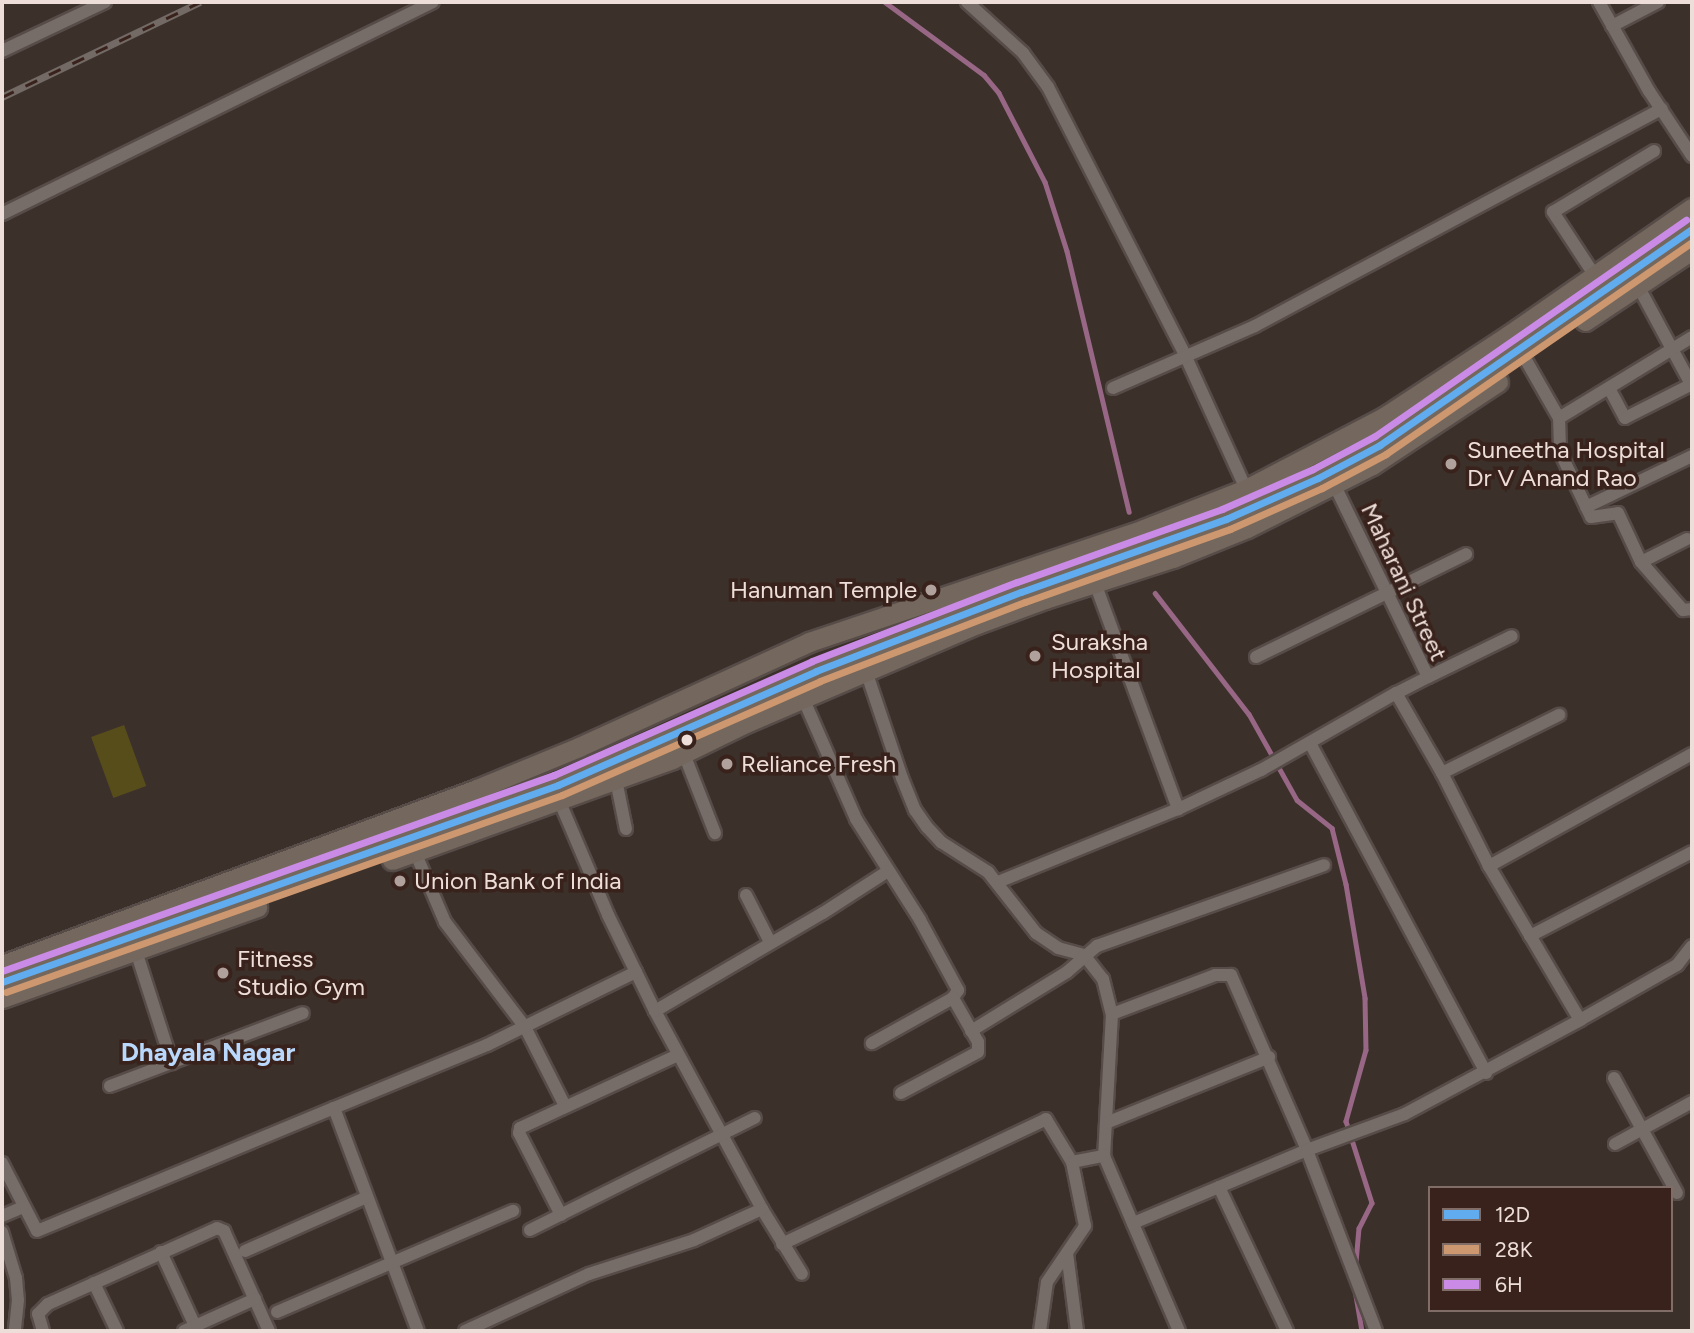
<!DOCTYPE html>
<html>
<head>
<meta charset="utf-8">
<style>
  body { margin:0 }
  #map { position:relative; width:1694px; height:1333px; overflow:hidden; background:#3c302b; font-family:Figtree,sans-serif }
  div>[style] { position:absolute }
  .green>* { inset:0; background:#574d1b; transform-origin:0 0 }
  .stream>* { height:4.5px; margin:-2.25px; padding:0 2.25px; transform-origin:2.25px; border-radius:2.25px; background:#976785 }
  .roads { filter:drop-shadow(2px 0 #574c48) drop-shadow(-2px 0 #574c48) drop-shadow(0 2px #574c48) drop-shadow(0 -2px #574c48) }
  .street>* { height:12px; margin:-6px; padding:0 6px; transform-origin:6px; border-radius:6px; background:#766c68 }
  .primary>* { height:19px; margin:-9.5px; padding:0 9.5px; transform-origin:9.5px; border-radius:9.5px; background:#74675d }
  .rail>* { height:7px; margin-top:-3.5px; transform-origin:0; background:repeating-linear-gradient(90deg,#39221b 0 13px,#736a66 0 26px); box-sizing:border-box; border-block:2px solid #736a66 }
  .bus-1>* { height:7px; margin:-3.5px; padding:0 3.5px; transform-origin:3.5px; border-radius:3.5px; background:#60acee }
  .bus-2>* { height:7px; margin:-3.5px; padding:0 3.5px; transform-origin:3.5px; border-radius:3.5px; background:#cd976f }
  .bus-3>* { height:7px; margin:-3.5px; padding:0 3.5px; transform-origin:3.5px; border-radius:3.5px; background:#ca8be6 }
  .dots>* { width:19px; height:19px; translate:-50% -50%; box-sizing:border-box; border:4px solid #39221b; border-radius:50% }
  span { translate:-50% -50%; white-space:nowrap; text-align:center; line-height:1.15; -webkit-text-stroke:7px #39221b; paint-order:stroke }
  .poi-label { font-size:24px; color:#eeded9 }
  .left { translate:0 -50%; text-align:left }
  .right { translate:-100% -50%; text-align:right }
  .street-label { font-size:24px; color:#eeded9 }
  .neighbourhood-label { font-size:26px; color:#b9d8fc; font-weight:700 }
  .frame { position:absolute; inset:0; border:4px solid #eeded9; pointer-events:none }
  .legend { position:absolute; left:1428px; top:1186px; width:245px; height:126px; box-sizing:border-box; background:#39221b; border:2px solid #816d67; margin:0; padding:9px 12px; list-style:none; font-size:21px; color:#eeded9 }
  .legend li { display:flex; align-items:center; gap:14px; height:35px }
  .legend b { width:35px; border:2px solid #816d67 }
</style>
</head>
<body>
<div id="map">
  <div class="green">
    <i style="left:124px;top:725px;width:65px;height:35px;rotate:70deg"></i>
  </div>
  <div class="stream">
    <i style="left:885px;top:2px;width:123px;rotate:36.4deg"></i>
    <i style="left:984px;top:75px;width:23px;rotate:50deg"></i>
    <i style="left:999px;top:93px;width:100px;rotate:62.7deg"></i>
    <i style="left:1045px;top:182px;width:72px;rotate:72.3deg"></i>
    <i style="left:1067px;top:251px;width:268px;rotate:76.6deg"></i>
    <i style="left:1155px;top:593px;width:153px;rotate:52.2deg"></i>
    <i style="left:1249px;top:714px;width:98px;rotate:60.8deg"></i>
    <i style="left:1297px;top:800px;width:45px;rotate:38.7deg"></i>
    <i style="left:1332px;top:828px;width:58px;rotate:76deg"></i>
    <i style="left:1346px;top:884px;width:116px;rotate:80.5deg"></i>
    <i style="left:1365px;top:998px;width:52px;rotate:88.9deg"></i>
    <i style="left:1366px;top:1050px;width:74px;rotate:105.7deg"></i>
    <i style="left:1346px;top:1121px;width:86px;rotate:72.4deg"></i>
    <i style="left:1372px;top:1203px;width:28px;rotate:117deg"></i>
    <i style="left:1359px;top:1228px;width:37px;rotate:95deg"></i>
    <i style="left:1354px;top:1284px;width:48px;rotate:80.3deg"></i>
  </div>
  <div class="roads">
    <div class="street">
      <i style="left:967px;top:2px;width:76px;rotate:42.3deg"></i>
      <i style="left:1023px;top:53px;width:42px;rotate:53.7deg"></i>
      <i style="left:1048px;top:87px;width:301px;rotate:62.9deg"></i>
      <i style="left:1185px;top:355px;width:147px;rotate:65.5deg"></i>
      <i style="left:1599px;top:2px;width:102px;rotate:60.7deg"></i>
      <i style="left:1649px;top:91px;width:78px;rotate:56.5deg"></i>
      <i style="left:1612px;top:26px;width:52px;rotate:-27.6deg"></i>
      <i style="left:2px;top:51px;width:114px;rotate:-25.4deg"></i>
      <i style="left:2px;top:214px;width:480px;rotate:-26.2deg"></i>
      <i style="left:1595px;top:276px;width:77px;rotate:-123.3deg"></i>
      <i style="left:1553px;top:212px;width:118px;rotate:-31.1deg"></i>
      <i style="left:1638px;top:286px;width:114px;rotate:61.6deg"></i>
      <i style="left:1527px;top:362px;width:64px;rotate:60.3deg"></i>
      <i style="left:1559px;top:418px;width:34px;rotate:88deg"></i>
      <i style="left:1560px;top:452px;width:72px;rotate:64.5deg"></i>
      <i style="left:1591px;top:517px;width:27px;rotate:-8deg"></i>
      <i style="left:1618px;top:513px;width:54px;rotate:64.9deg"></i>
      <i style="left:1113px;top:388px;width:155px;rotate:-23.6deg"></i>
      <i style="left:1255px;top:326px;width:461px;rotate:-28.1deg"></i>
      <i style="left:1609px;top:388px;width:34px;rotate:62deg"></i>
      <i style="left:1625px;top:418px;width:75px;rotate:-26.9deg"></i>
      <i style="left:1559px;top:418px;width:156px;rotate:-31.3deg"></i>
      <i style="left:1335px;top:486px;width:212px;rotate:64deg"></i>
      <i style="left:1428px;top:677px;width:36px;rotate:153deg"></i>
      <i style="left:1396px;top:693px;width:92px;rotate:60.1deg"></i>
      <i style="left:1442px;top:773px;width:104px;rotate:63.2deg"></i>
      <i style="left:1586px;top:507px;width:118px;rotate:-25.7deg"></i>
      <i style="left:1687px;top:539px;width:51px;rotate:153.4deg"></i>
      <i style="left:1641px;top:562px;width:64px;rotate:48.8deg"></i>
      <i style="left:1683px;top:610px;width:9px;rotate:-6deg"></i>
      <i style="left:1095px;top:583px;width:241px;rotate:69.8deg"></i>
      <i style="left:1256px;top:657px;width:234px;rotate:-26.1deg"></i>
      <i style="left:866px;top:671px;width:113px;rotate:71.4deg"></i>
      <i style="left:902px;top:778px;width:35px;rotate:68deg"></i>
      <i style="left:915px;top:810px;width:21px;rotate:55deg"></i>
      <i style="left:927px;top:827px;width:21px;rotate:47deg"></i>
      <i style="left:941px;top:842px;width:56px;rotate:32.6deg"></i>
      <i style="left:988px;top:872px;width:78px;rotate:51.8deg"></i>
      <i style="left:1036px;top:933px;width:27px;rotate:34deg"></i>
      <i style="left:1058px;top:948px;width:27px;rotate:15deg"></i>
      <i style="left:1084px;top:955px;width:31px;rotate:52deg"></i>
      <i style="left:1103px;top:979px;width:36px;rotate:76deg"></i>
      <i style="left:1112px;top:1014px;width:142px;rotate:93.2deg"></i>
      <i style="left:1104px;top:1156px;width:190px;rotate:66.8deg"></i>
      <i style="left:1428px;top:677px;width:93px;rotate:-26deg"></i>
      <i style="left:803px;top:698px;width:132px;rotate:66.3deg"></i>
      <i style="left:856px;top:819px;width:120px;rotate:57.6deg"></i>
      <i style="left:920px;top:920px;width:80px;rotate:61.5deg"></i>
      <i style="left:958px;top:990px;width:9px;rotate:122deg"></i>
      <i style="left:953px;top:998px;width:93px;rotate:150.9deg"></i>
      <i style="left:1310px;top:743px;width:374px;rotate:61.9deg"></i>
      <i style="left:684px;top:754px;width:85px;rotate:68.6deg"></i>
      <i style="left:1442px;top:773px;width:131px;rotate:-26.4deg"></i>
      <i style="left:616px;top:780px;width:50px;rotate:78.5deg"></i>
      <i style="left:559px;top:800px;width:125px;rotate:66.9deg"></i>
      <i style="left:608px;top:915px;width:107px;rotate:63.9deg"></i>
      <i style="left:655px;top:1011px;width:225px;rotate:61.6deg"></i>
      <i style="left:762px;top:1209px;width:76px;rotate:58.4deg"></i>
      <i style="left:415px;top:852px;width:76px;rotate:66.8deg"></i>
      <i style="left:445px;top:922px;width:132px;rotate:52.7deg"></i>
      <i style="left:525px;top:1027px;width:89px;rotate:63.1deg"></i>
      <i style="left:998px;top:882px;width:194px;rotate:-22.1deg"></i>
      <i style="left:1178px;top:809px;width:92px;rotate:-25.2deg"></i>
      <i style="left:1261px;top:770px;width:155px;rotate:-29.7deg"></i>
      <i style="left:746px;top:895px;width:53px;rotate:62.9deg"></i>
      <i style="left:1530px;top:936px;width:182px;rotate:-27.4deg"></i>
      <i style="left:136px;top:951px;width:118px;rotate:72.2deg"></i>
      <i style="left:655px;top:1011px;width:194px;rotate:-30.3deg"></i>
      <i style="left:823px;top:913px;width:77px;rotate:-32.9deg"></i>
      <i style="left:1112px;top:1014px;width:110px;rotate:-20.7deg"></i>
      <i style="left:1215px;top:975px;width:16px"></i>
      <i style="left:1231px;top:975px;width:191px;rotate:66.5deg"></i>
      <i style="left:1307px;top:1150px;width:189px;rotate:157.2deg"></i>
      <i style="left:1580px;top:1020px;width:112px;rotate:-29.6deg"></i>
      <i style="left:1677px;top:965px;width:24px;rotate:-52deg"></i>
      <i style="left:971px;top:1031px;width:113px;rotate:-31.6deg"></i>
      <i style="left:1067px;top:972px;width:40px;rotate:-41deg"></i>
      <i style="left:1097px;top:946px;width:241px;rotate:-19.6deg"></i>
      <i style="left:1614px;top:1078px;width:131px;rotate:61.3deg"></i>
      <i style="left:110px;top:1086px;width:206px;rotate:-20.7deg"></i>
      <i style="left:901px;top:1093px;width:87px;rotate:-28deg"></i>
      <i style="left:978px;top:1052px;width:10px;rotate:-90deg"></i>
      <i style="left:978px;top:1042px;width:51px;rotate:-119.6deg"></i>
      <i style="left:334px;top:1108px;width:165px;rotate:-22.4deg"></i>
      <i style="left:487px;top:1045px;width:166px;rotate:-26.1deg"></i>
      <i style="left:1106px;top:1123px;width:176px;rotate:-22deg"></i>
      <i style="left:1615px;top:1144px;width:88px;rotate:-28.6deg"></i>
      <i style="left:2px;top:1163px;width:76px;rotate:62.8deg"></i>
      <i style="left:37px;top:1231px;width:321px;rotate:-22.5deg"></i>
      <i style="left:334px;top:1108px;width:238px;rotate:69.4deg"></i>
      <i style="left:1219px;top:1187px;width:159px;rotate:64.7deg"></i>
      <i style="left:561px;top:1215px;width:92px;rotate:-117.1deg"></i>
      <i style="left:519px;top:1133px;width:5px;rotate:-79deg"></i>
      <i style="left:520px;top:1128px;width:174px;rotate:-24.8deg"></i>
      <i style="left:2px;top:1216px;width:23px;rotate:-23deg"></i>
      <i style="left:530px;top:1230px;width:251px;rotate:-26.5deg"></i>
      <i style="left:2px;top:1232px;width:48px;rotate:73.1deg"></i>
      <i style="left:16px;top:1278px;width:22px;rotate:85deg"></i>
      <i style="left:18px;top:1300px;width:31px;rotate:96deg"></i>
      <i style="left:782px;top:1244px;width:292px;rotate:-25.3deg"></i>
      <i style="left:1046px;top:1119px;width:50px;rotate:58.8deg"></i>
      <i style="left:1072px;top:1162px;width:33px;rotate:-11deg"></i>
      <i style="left:245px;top:1251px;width:133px;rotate:-23.9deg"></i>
      <i style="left:161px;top:1252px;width:81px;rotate:65.3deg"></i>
      <i style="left:1067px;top:1253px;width:79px;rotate:82.7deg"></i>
      <i style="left:94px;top:1283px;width:53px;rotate:64.4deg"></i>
      <i style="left:277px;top:1312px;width:257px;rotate:-23.2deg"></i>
      <i style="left:43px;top:1331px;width:18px;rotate:-106deg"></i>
      <i style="left:38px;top:1314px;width:14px;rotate:-45deg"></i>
      <i style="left:48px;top:1304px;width:185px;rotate:-24.2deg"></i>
      <i style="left:217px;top:1228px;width:8px;rotate:23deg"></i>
      <i style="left:224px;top:1231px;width:110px;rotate:65.8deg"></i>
      <i style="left:184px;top:1331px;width:78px;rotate:-24.3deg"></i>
      <i style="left:465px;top:1331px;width:136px;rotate:-24.7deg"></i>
      <i style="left:589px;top:1274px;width:110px;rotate:-17.9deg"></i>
      <i style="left:694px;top:1240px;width:75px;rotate:-24.5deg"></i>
      <i style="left:1040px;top:1331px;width:49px;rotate:-81.9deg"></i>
      <i style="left:1047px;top:1282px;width:68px;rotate:-55.8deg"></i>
      <i style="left:1085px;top:1226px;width:65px;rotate:-101.5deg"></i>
      <i style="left:1376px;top:1331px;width:194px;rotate:-110.9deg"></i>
      <i style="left:1307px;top:1150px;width:104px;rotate:-20.2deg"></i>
      <i style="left:1405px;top:1114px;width:199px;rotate:-28.2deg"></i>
      <i style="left:1580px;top:1020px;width:179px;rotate:-120.6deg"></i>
      <i style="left:1489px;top:866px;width:232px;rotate:-28.9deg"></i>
    </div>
    <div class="primary">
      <i style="left:1585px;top:321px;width:128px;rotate:-33.6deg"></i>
      <i style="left:392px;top:860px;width:298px;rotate:-19.8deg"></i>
      <i style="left:672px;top:759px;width:85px;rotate:-26deg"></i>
      <i style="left:748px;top:722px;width:249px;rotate:-23.2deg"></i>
      <i style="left:977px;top:624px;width:72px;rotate:-20.2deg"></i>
      <i style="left:1045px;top:599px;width:134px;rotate:-17.8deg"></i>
      <i style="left:1173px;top:558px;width:80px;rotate:-22.1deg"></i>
      <i style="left:1247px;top:528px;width:140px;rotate:-26.7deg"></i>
      <i style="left:1372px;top:465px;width:151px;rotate:-33.4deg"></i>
      <i style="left:2px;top:965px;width:507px;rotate:-20.33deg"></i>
      <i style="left:477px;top:789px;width:110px;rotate:-22.4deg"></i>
      <i style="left:579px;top:747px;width:253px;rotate:-24.5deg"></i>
      <i style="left:809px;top:642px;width:354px;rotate:-18.6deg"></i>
      <i style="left:1144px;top:529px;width:110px;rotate:-21.4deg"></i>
      <i style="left:1246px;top:489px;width:156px;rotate:-27.6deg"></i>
      <i style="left:1384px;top:417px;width:149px;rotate:-33.3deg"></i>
      <i style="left:1509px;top:335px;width:223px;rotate:-34.8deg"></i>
      <i style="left:2px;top:982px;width:590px;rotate:-19.51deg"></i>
      <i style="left:558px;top:785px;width:282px;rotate:-23.8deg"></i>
      <i style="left:816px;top:671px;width:220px;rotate:-21.1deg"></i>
      <i style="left:1021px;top:592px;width:218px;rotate:-19.6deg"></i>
      <i style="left:1226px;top:519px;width:101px;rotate:-24deg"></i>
      <i style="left:1318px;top:478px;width:70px;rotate:-28deg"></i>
      <i style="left:1380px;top:445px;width:379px;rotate:-34.7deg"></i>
      <i style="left:2px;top:998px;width:271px;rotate:-19.6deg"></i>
    </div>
  </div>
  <div class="rail">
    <i style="left:2px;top:97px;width:220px;rotate:-25.6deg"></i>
  </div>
  <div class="bus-1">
    <i style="left:2px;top:982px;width:590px;rotate:-19.51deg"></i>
    <i style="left:558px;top:785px;width:282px;rotate:-23.8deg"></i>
    <i style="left:816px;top:671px;width:220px;rotate:-21.1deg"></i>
    <i style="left:1021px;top:592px;width:218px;rotate:-19.6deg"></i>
    <i style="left:1226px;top:519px;width:101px;rotate:-24deg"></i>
    <i style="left:1318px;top:478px;width:70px;rotate:-28deg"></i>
    <i style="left:1380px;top:445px;width:379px;rotate:-34.7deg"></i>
  </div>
  <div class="bus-2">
    <i style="left:6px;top:992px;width:590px;rotate:-19.51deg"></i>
    <i style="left:562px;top:795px;width:282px;rotate:-23.8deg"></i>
    <i style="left:820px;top:681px;width:220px;rotate:-21.1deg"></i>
    <i style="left:1025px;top:602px;width:218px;rotate:-19.6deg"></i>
    <i style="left:1230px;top:529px;width:101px;rotate:-24deg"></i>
    <i style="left:1322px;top:488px;width:72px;rotate:-28deg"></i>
    <i style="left:1386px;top:454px;width:372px;rotate:-34.7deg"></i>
  </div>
  <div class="bus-3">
    <i style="left:2px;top:971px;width:586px;rotate:-19.55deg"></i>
    <i style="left:554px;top:775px;width:282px;rotate:-23.8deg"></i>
    <i style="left:812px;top:661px;width:220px;rotate:-21.1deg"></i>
    <i style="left:1017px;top:582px;width:218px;rotate:-19.6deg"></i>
    <i style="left:1222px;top:509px;width:99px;rotate:-23.7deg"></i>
    <i style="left:1313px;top:469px;width:70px;rotate:-28deg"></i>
    <i style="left:1375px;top:436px;width:379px;rotate:-34.8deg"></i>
  </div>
  <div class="dots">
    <i style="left:1451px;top:464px;background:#b0a19c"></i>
    <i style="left:931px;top:590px;background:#b0a19c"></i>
    <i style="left:1035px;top:656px;background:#b0a19c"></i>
    <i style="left:687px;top:740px;background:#eeded9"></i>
    <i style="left:727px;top:764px;background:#b0a19c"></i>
    <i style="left:400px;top:881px;background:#b0a19c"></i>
    <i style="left:223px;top:973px;background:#b0a19c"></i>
  </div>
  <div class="poi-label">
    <span class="left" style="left:1467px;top:464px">Suneetha Hospital<br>Dr V Anand Rao</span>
    <span class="right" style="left:917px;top:590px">Hanuman Temple</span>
    <span class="left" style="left:1051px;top:656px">Suraksha<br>Hospital</span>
    <span class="left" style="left:741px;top:764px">Reliance Fresh</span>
    <span class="left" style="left:414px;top:881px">Union Bank of India</span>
    <span class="left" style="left:237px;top:973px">Fitness<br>Studio Gym</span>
  </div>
  <div class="street-label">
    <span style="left:1404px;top:582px;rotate:65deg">Maharani Street</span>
  </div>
  <div class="neighbourhood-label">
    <span style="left:208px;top:1053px">Dhayala Nagar</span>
  </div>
  <div class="frame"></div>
  <ul class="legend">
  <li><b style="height:9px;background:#60acee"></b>12D</li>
  <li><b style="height:9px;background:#cd976f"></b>28K</li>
  <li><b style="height:9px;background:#ca8be6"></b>6H</li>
  </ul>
</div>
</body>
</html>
